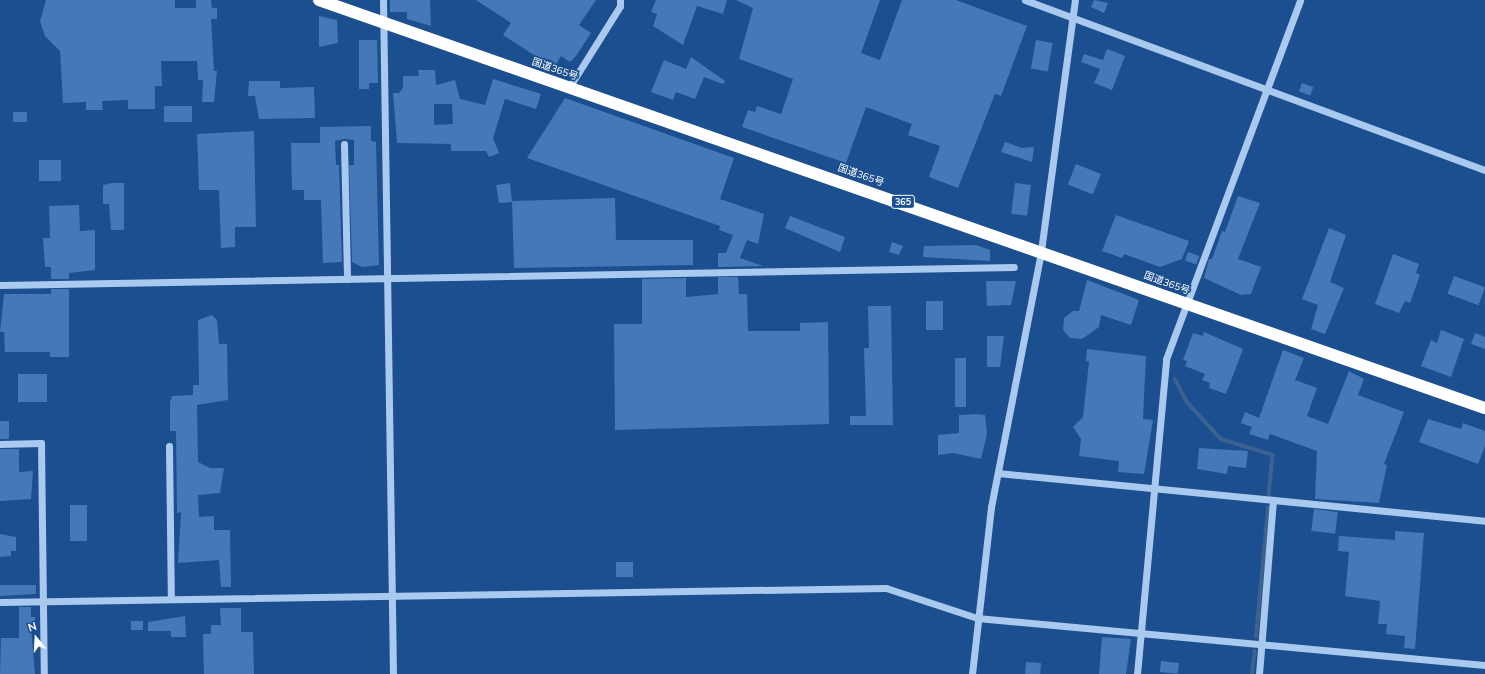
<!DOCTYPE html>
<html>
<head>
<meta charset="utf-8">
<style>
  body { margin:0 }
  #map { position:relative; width:1485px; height:674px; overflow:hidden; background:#1b4f8f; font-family:Mulish,"Noto Sans JP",sans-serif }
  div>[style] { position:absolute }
  .stream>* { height:3.5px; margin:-1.75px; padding:0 1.75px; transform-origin:1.75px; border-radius:1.75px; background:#3c6290 }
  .building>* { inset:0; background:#4478b7; transform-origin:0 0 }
  .minor>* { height:7px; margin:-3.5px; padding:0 3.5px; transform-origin:3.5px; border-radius:3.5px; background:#a9c9ee }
  .highway>* { height:12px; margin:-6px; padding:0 6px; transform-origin:6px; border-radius:6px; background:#fff }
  span { translate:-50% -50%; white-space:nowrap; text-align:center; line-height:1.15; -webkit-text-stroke:3.5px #1b4f8f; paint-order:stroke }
  .shield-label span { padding:1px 3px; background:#1b4f8f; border:1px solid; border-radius:3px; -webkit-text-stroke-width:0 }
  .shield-label { font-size:9px; color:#fff; font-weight:700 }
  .street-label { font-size:10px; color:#fff }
  .north { position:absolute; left:16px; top:618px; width:40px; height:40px; -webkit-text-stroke:3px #1b4f8f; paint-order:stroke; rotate:342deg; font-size:11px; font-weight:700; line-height:16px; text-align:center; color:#fff }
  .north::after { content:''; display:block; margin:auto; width:14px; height:18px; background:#fff; clip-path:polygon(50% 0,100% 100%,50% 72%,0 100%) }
</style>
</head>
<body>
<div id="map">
  <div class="stream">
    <i style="left:1175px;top:379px;width:27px;rotate:62deg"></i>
    <i style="left:1188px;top:403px;width:49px;rotate:47.5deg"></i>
    <i style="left:1221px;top:439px;width:54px;rotate:17.1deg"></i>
    <i style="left:1273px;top:455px;width:41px;rotate:95.6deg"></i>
    <i style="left:1256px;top:637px;width:130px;rotate:-84.7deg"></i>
    <i style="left:1252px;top:674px;width:23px;rotate:-83deg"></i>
  </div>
  <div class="building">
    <i style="clip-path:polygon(46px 0,175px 0,175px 8px,196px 8px,196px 0,211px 0,212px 8px,217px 8px,217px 19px,211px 19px,214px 71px,217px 71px,214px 102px,202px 102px,203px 80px,198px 80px,197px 61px,161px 61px,162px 86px,155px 86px,155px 109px,128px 109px,128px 100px,102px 101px,103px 110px,86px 110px,86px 102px,63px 103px,60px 51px,45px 36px,40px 21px)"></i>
    <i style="clip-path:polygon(390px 0,430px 0,431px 26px,407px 19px,407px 12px,390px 12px)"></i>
    <i style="clip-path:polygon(476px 0,596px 0,579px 25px,591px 33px,576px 56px,570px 62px,561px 56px,554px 68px,503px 35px,511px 23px)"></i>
    <i style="clip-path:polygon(656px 0,727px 0,723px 14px,697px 6px,683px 45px,653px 26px,657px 14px,651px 12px)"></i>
    <i style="clip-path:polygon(736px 0,880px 0,861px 53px,880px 60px,902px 0,956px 0,1027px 26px,1001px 96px,995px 94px,958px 188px,929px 177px,940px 146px,908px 135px,912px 124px,866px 107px,846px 163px,742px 127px,748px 110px,755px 112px,757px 106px,781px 114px,793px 79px,739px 59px,753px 8px)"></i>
    <i style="clip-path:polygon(1094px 0,1108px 3px,1104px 13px,1091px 7px)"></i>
    <i style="clip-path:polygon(319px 16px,337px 20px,338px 43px,319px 47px)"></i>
    <i style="clip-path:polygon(359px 40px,377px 40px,378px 83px,369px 83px,369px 89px,359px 89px)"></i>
    <i style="left:1036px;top:40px;width:17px;height:29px;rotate:10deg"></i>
    <i style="clip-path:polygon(1107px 49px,1125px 56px,1112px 90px,1094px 83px,1100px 69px,1081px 62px,1084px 54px,1103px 60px)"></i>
    <i style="clip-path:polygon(691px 57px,725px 81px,723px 84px,704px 77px,695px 99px,676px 92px,673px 100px,651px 92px,664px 60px,686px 69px)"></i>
    <i style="clip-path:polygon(evenodd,418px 70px,435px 70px,436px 85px,455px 80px,460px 99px,485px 105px,493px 79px,541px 94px,536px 109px,505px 99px,493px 138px,499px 153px,489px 157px,486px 151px,451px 151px,451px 144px,397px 143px,393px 93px,399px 93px,403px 88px,403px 76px,419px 76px,418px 70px,434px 104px,452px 104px,453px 124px,434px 125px,434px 104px)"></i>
    <i style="clip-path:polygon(249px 81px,280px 81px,280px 88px,314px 87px,315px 118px,259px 119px,255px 96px,248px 96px)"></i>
    <i style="left:1302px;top:83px;width:12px;height:9px;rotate:20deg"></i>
    <i style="clip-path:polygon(565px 98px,734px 158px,720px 199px,764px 214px,758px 244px,747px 240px,740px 258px,763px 266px,718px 267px,718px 253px,726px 253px,733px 235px,719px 230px,720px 226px,527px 158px)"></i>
    <i style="left:164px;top:106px;width:28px;height:16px"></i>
    <i style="left:13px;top:112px;width:14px;height:10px"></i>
    <i style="clip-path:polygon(371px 126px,371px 141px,376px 142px,379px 265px,362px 267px,352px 262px,349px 165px,354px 165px,354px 140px,344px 139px,335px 141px,336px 165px,339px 165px,342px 262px,323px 263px,321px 200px,304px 200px,304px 190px,292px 190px,291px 143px,320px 143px,320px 127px)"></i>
    <i style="clip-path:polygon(254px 131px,256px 227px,235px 227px,235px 247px,221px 248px,219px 190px,199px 190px,197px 134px)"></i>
    <i style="clip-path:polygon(1005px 142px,1022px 148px,1034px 147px,1032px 162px,1001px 152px)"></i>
    <i style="left:39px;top:160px;width:22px;height:21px"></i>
    <i style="left:1076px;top:164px;width:27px;height:22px;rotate:22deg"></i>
    <i style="clip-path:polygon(112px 183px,124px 183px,124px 230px,111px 230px,109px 204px,103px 204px,103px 185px)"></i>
    <i style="clip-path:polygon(510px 183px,512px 201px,615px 198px,616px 240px,693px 240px,693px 265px,514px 268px,512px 202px,499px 203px,496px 185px)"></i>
    <i style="left:1015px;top:183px;width:16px;height:31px;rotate:7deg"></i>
    <i style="clip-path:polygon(1238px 196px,1260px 203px,1238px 259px,1261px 267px,1251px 294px,1241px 295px,1204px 278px,1209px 259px,1212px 259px,1222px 231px,1225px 232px)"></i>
    <i style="clip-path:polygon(79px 205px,80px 231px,95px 230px,95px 270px,69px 273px,69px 279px,51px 279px,51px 267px,45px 267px,43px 238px,50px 238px,49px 206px)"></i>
    <i style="clip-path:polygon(1116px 215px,1189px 241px,1182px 259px,1160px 267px,1124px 254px,1122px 258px,1102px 251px)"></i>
    <i style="clip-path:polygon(790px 216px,845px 237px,840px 252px,785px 228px)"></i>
    <i style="clip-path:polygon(1329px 228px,1346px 235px,1330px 282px,1344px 288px,1325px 334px,1311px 329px,1318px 305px,1302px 299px)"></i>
    <i style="clip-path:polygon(892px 242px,903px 246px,899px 255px,889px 252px)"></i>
    <i style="clip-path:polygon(976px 245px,990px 250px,990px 261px,923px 257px,924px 246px)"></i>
    <i style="left:1188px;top:252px;width:12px;height:9px;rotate:20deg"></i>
    <i style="clip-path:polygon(1393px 254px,1419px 264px,1416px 273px,1420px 275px,1410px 303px,1405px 301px,1399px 313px,1375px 304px)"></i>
    <i style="left:1454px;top:276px;width:33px;height:19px;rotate:20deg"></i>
    <i style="clip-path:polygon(718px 277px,738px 277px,739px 294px,747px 294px,748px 331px,800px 331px,800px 323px,828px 322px,829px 424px,615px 430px,614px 324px,642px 324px,642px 279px,686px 278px,686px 297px,718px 294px)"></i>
    <i style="clip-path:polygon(1087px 280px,1139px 300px,1131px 325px,1101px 315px,1099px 327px,1082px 339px,1070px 338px,1063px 330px,1064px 318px,1073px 311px,1079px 311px)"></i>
    <i style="clip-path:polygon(986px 281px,1016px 281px,1011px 305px,987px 306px)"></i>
    <i style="clip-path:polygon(51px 289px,69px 289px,69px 357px,50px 357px,50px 352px,5px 352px,4px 332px,0 332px,4px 294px,51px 294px)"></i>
    <i style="left:926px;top:301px;width:17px;height:29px"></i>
    <i style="clip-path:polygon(868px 306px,891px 306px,893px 425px,850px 425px,850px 416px,866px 416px,864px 348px,869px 348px)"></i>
    <i style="clip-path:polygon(212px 315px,217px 320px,219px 344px,227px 344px,228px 400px,197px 405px,198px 462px,210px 468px,224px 468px,220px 493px,198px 495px,199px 517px,214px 516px,214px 530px,230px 530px,231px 587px,221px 587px,219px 560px,178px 563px,181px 512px,177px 513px,176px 431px,170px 431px,170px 402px,172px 396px,193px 395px,193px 385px,199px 385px,198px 320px)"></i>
    <i style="clip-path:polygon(1441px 330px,1464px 339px,1451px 377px,1421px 366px,1431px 340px,1437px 343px)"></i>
    <i style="clip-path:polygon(1204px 332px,1243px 349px,1226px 394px,1209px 388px,1210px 383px,1202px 380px,1205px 374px,1185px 366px,1187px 361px,1183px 360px,1193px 333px,1203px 336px)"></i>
    <i style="clip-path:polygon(1475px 333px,1485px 337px,1485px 349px,1471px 344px)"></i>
    <i style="clip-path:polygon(987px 336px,1004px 336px,1000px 367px,987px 367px)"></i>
    <i style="clip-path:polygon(1087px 349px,1146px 356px,1143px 419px,1153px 420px,1144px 474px,1118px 472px,1119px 461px,1079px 456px,1081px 439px,1073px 427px,1083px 417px,1089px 362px,1086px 361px)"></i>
    <i style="clip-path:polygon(1283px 350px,1304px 358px,1295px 380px,1317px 388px,1307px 416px,1328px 424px,1349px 371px,1364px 379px,1358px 395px,1404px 412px,1384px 464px,1387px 465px,1379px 503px,1315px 499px,1317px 451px,1270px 434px,1268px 440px,1249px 434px,1252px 427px,1241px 423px,1245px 412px,1259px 418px)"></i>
    <i style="left:955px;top:358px;width:11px;height:49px"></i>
    <i style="left:18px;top:374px;width:29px;height:28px"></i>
    <i style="clip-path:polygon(976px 414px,985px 415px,987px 434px,981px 459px,953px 453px,938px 455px,938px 435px,959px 433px,959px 415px)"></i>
    <i style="clip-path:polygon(1428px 419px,1461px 429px,1463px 423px,1485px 431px,1485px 446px,1478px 464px,1419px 442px)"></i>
    <i style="left:0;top:421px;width:9px;height:18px"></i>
    <i style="clip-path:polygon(1199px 448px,1248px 451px,1246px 468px,1228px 466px,1227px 474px,1197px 469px)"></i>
    <i style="clip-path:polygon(0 449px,19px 449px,19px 472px,33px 471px,31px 499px,0 501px)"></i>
    <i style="left:70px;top:505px;width:17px;height:36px"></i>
    <i style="left:1314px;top:509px;width:24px;height:22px;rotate:7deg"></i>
    <i style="clip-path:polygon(1395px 531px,1424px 533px,1415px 649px,1404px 648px,1405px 636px,1386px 634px,1387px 624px,1378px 624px,1380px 601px,1345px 596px,1349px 552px,1338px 551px,1339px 536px,1395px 540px)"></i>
    <i style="clip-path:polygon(0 534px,16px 537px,16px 551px,11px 551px,11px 556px,0 557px)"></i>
    <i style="left:616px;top:562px;width:17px;height:15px"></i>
    <i style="clip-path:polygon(0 585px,36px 585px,36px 594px,0 596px)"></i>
    <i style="clip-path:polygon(19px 607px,31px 607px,31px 617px,35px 617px,35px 628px,31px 628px,35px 674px,0 674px,1px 638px,19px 638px)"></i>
    <i style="clip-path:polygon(220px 608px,241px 608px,241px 632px,253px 632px,254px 674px,204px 674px,203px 634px,211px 634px,211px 625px,221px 625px)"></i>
    <i style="clip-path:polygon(185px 616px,186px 637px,171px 637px,171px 631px,148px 631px,148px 622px)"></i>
    <i style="left:131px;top:621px;width:12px;height:9px"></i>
    <i style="clip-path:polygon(1102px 637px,1131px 639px,1126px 674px,1099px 674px)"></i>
    <i style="left:1161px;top:661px;width:18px;height:11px;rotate:6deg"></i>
    <i style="left:1026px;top:662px;width:15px;height:12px;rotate:4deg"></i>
  </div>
  <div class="minor">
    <i style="left:383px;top:0;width:674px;rotate:89.15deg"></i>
    <i style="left:1025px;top:0;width:490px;rotate:20.3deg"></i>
    <i style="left:570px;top:86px;width:94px;rotate:-58deg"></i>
    <i style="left:620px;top:6px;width:6px;rotate:-90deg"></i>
    <i style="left:344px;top:144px;width:135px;rotate:88.7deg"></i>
    <i style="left:0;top:285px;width:1014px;rotate:-1.02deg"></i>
    <i style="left:0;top:444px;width:41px;rotate:-1.4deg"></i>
    <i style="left:41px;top:443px;width:231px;rotate:89.3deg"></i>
    <i style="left:169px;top:446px;width:153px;rotate:89.3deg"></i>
    <i style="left:998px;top:473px;width:489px;rotate:5.6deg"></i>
    <i style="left:0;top:602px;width:886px;rotate:-0.91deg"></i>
    <i style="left:886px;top:588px;width:96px;rotate:18.2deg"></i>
    <i style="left:977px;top:618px;width:510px;rotate:5.29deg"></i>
    <i style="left:972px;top:674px;width:168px;rotate:-83.5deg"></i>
    <i style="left:991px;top:507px;width:261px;rotate:-78.9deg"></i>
    <i style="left:1041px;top:251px;width:253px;rotate:-82.3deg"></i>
    <i style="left:1137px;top:674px;width:316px;rotate:-84.7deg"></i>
    <i style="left:1166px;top:359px;width:383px;rotate:-69.5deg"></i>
    <i style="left:1259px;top:674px;width:174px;rotate:-85.4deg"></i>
  </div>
  <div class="highway">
    <i style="left:319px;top:0;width:1235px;rotate:19.29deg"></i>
  </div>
  <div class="shield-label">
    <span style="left:903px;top:202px">365</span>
  </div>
  <div class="street-label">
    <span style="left:555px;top:69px;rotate:19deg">国道365号</span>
    <span style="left:861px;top:175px;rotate:19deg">国道365号</span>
    <span style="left:1167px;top:283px;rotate:20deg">国道365号</span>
  </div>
  <div class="north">N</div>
</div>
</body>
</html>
